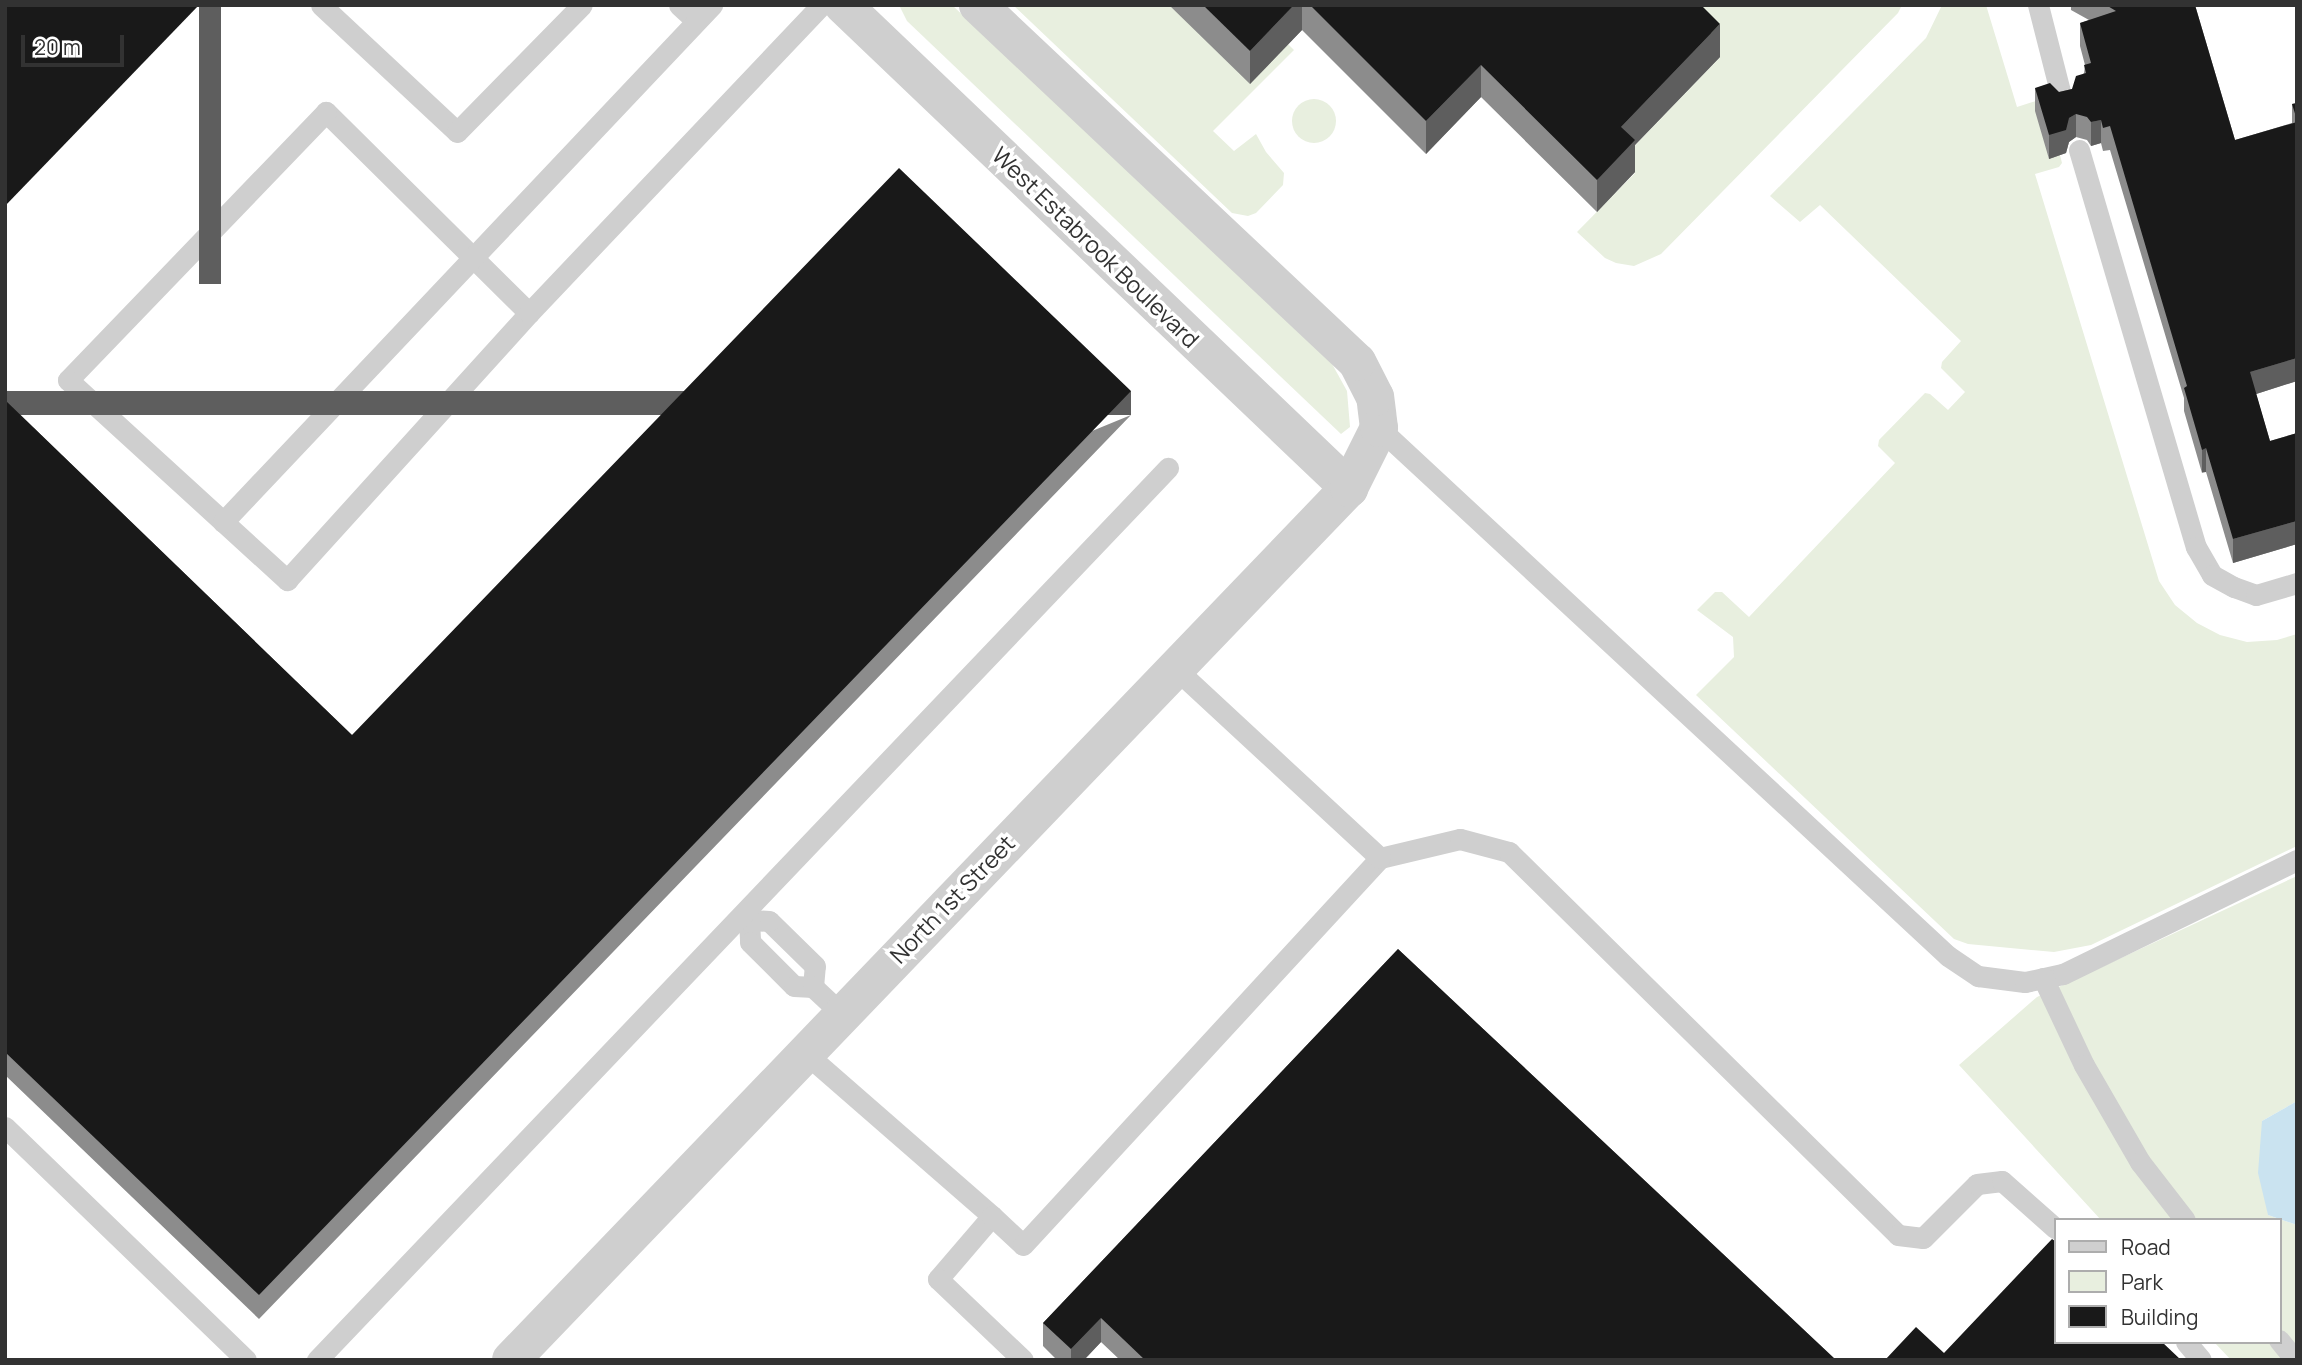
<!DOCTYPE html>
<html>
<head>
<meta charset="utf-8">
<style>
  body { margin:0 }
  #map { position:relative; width:2302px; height:1365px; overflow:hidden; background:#fff; font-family:Manrope,sans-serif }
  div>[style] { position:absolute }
  .green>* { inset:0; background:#e8efdf }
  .round { border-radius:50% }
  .water>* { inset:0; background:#cae3f0 }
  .service>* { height:21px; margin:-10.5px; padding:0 10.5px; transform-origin:10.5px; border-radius:10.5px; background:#cfcfcf }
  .minor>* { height:38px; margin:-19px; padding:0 19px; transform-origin:19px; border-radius:19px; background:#cfcfcf }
  .wall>* { inset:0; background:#8c8c8c }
  .shaded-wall>* { inset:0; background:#5e5e5e; transform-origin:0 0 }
  .building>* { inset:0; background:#191919 }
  span { translate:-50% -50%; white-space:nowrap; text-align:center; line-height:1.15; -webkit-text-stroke:7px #fff; paint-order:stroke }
  .street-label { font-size:23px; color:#323232 }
  .frame { position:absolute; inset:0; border:7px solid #323232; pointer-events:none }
  .legend { position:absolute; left:2054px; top:1218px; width:228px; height:126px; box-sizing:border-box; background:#fff; border:2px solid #adadad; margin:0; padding:9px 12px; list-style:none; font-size:21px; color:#323232 }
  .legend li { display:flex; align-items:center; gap:14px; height:35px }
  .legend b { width:35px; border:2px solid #adadad }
  .scale { position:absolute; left:21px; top:35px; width:103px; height:32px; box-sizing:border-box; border:4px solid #323232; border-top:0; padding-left:9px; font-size:21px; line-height:24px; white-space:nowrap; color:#323232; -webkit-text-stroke:5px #fff; paint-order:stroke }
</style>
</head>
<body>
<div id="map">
  <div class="green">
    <i style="clip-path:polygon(899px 5px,952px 5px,1331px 362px,1347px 391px,1350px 427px,1341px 434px,907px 21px)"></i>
    <i style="clip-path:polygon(1013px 5px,1169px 5px,1288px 44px,1294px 50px,1213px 131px,1234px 151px,1256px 134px,1266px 152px,1284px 173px,1283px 185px,1256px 213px,1248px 216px,1232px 213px)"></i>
    <i style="clip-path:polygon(1667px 5px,1902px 5px,1898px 13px,1661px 254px,1634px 266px,1616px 263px,1605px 258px,1577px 232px,1635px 173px,1620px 161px,1720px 57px)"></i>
    <i style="clip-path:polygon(1942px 5px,1986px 5px,2017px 107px,2039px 100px,2049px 158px,2060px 155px,2062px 163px,2059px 167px,2035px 174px,2159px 581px,2175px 605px,2197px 623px,2220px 635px,2247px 642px,2277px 640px,2297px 634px,2297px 846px,2091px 945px,2054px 952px,1968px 944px,1954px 939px,1696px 695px,1734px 657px,1733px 637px,1697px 610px,1715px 592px,1722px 592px,1749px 617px,1895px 463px,1878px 446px,1879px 440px,1925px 393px,1930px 394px,1948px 410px,1965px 392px,1941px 368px,1942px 362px,1961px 341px,1820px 205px,1800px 222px,1770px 196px,1926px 38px)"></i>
    <i class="round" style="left:1292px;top:99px;width:44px;height:44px"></i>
    <i style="clip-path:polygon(2297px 876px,2297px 1101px,2262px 1121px,2268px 1215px,2297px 1225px,2297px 1360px,2231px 1360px,2214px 1342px,2279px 1342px,2279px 1220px,2101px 1220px,1959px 1065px,2037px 997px)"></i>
  </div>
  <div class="water">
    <i style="clip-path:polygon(2297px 1101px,2297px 1225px,2268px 1215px,2258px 1173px,2262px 1121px)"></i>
  </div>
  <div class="service">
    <i style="left:321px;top:5px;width:186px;rotate:43deg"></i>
    <i style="left:457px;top:132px;width:178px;rotate:-45.5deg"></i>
    <i style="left:679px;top:5px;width:23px;rotate:43deg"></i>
    <i style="left:2038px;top:5px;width:101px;rotate:75.7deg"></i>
    <i style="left:2079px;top:150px;width:414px;rotate:73.6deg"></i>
    <i style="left:2196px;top:547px;width:32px;rotate:60deg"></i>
    <i style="left:2212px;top:575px;width:25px;rotate:29deg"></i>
    <i style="left:2234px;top:587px;width:23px;rotate:20deg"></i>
    <i style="left:2256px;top:595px;width:43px;rotate:-16.3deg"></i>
    <i style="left:529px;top:313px;width:286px;rotate:-135.3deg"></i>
    <i style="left:326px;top:112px;width:372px;rotate:133.9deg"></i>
    <i style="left:68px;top:380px;width:297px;rotate:42.4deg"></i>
    <i style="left:287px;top:580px;width:360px;rotate:-47.8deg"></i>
    <i style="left:529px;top:313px;width:424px;rotate:-46.5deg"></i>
    <i style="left:1379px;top:428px;width:776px;rotate:42.86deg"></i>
    <i style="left:1948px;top:956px;width:36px;rotate:34deg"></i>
    <i style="left:1978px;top:976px;width:47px;rotate:7.3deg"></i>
    <i style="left:2025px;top:982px;width:39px;rotate:-12deg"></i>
    <i style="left:2063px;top:974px;width:260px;rotate:-26deg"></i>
    <i style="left:223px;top:522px;width:712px;rotate:-46.59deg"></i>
    <i style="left:1380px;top:858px;width:82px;rotate:-13.4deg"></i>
    <i style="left:1460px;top:839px;width:51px;rotate:14.9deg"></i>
    <i style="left:1509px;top:852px;width:546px;rotate:44.55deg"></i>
    <i style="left:1898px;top:1235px;width:25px;rotate:7deg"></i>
    <i style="left:1923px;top:1238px;width:76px;rotate:-45deg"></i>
    <i style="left:1977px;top:1184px;width:25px;rotate:-7deg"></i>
    <i style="left:2002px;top:1181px;width:71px;rotate:41.6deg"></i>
    <i style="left:2043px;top:978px;width:96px;rotate:64.8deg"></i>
    <i style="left:2084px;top:1065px;width:112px;rotate:60deg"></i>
    <i style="left:2140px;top:1162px;width:73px;rotate:52.2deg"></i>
    <i style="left:813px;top:987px;width:21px;rotate:-85deg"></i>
    <i style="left:815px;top:966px;width:64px;rotate:-135.6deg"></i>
    <i style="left:769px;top:921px;width:20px;rotate:-177deg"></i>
    <i style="left:749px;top:920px;width:22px;rotate:87deg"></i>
    <i style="left:750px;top:942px;width:62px;rotate:45deg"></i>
    <i style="left:794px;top:986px;width:19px;rotate:3deg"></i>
    <i style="left:813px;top:987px;width:38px;rotate:43deg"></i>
    <i style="left:804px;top:1052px;width:249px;rotate:41.1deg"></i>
    <i style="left:992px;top:1216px;width:83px;rotate:130.6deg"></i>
    <i style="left:938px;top:1279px;width:117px;rotate:43.6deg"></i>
    <i style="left:5px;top:1127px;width:335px;rotate:44deg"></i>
    <i style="left:992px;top:1216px;width:42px;rotate:43.1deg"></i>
    <i style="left:1023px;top:1245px;width:527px;rotate:-47.31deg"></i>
    <i style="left:1380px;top:858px;width:280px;rotate:-137.2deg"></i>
    <i style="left:2279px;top:1340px;width:26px;rotate:51deg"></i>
    <i style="left:2186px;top:1342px;width:23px;rotate:50deg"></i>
    <i style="left:317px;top:1360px;width:1233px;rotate:-46.35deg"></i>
  </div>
  <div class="minor">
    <i style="left:843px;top:5px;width:700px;rotate:43.67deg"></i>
    <i style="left:511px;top:1360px;width:1209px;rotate:-46.14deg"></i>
    <i style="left:1349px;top:488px;width:67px;rotate:-63.4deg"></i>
    <i style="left:1379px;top:428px;width:31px;rotate:-97deg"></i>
    <i style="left:1375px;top:397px;width:39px;rotate:-117deg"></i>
    <i style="left:1357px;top:362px;width:521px;rotate:-136.71deg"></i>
  </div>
  <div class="wall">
    <i style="clip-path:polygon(1169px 5px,1701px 5px,1720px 57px,1635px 145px,1635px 172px,1597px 212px,1481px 97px,1426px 154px,1302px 30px,1250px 84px)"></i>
    <i style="clip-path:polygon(2071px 5px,2195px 5px,2235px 140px,2292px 123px,2292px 104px,2297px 103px,2297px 381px,2256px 394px,2270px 441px,2297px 433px,2297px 544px,2233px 563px,2206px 472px,2202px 473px,2184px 411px,2184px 398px,2110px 150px,2103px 151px,2101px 143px,2091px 146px,2087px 140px,2076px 137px,2069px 142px,2066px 153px,2049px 159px,2035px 111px,2035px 88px,2059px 92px,2072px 89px,2084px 73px,2085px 65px,2080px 46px,2080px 23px,2089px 20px,2071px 10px)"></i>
    <i style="clip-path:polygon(5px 400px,352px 735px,1131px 415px,259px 1319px,5px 1075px)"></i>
    <i style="clip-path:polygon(1398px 949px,1836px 1360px,1120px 1360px,1101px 1342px,1084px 1360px,1057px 1360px,1043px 1346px,1043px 1323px)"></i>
  </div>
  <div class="shaded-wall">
    <i style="left:199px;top:5px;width:22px;height:279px"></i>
    <i style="clip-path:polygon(1294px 5px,1302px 5px,1302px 30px,1250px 84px,1250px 51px)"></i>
    <i style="clip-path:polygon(1720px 24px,1720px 57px,1635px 145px,1635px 172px,1597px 212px,1597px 180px,1621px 127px)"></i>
    <i style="clip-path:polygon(1481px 65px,1481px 97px,1426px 154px,1426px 121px)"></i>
    <i style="clip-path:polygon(2076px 114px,2076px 137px,2069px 142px,2066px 153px,2049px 159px,2049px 135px,2069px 118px)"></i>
    <i style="clip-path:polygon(2101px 120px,2101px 143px,2091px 146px,2091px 122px)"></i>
    <i style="clip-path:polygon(2297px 358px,2297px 381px,2250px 396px,2250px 372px)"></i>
    <i style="left:1131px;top:391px;width:24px;height:1256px;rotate:90deg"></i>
    <i style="left:2206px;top:448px;width:24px;height:4px;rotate:90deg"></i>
    <i style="clip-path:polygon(2297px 521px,2297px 544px,2233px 563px,2233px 539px)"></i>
    <i style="clip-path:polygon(1101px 1318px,1101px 1342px,1084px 1360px,1071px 1360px,1071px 1349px)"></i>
  </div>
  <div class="building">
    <i style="clip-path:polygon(5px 5px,199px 5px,5px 206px)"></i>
    <i style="clip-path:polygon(1203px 5px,1294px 5px,1250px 51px)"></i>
    <i style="clip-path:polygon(1310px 5px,1701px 5px,1720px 24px,1621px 127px,1635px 140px,1597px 180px,1481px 65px,1426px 121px)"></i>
    <i style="clip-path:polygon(2106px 5px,2195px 5px,2235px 140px,2297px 122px,2297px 358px,2250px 372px,2270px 441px,2297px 433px,2297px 521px,2233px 539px,2206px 448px,2202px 450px,2184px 388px,2187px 386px,2110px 126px,2103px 128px,2101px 120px,2091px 122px,2087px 117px,2076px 114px,2069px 118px,2066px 130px,2049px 135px,2035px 88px,2050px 83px,2059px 92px,2072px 89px,2076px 76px,2086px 73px,2084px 65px,2091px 63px,2080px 23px,2116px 11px)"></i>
    <i style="clip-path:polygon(2297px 103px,2297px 120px,2292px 104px)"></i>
    <i style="clip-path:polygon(899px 168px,1131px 391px,259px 1295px,5px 1052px,5px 400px,352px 735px)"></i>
    <i style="clip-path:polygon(1398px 949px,1836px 1360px,1145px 1360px,1101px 1318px,1071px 1349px,1043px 1323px)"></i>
    <i style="clip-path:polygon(2052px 1239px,2055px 1241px,2055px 1342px,2162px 1342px,2181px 1360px,1885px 1360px,1916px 1327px,1944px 1353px)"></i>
  </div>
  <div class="street-label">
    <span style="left:1096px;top:247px;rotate:44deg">West Estabrook Boulevard</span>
    <span style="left:952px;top:899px;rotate:-46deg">North 1st Street</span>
  </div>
  <div class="frame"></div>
  <ul class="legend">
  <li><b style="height:9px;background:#cfcfcf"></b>Road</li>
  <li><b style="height:19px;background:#e8efdf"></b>Park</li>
  <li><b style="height:19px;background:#191919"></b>Building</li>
  </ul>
  <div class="scale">20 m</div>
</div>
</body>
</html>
